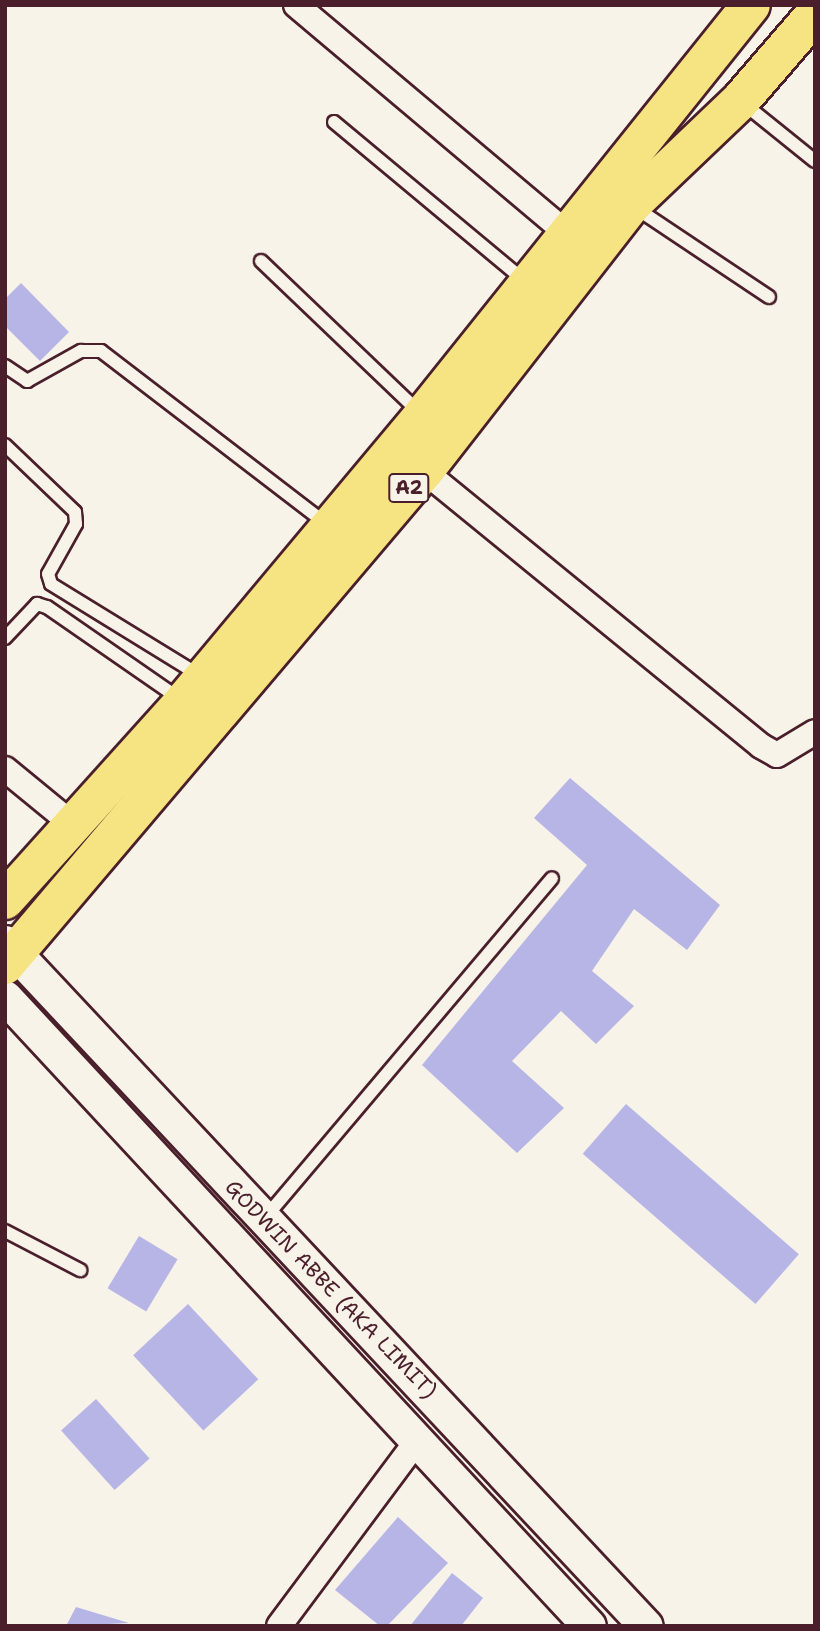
<!DOCTYPE html>
<html>
<head>
<meta charset="utf-8">
<style>
  body { margin:0 }
  #map { position:relative; width:820px; height:1631px; overflow:hidden; background:#f7f3e8; font-family:"Shantell Sans",sans-serif }
  div>[style] { position:absolute }
  .building>* { inset:0; background:#b7b5e6; transform-origin:0 0 }
  .roads { filter:drop-shadow(2px 0 #4a1f2b) drop-shadow(-2px 0 #4a1f2b) drop-shadow(0 2px #4a1f2b) drop-shadow(0 -2px #4a1f2b) }
  .lane>* { height:12px; margin:-6px; padding:0 6px; transform-origin:6px; border-radius:6px; background:#f7f3e8 }
  .street>* { height:24px; margin:-12px; padding:0 12px; transform-origin:12px; border-radius:12px; background:#f7f3e8 }
  .secondary>* { height:33px; margin:-16.5px; padding:0 16.5px; transform-origin:16.5px; border-radius:16.5px; background:#f7f3e8 }
  .highway>* { height:38px; margin:-19px; padding:0 19px; transform-origin:19px; border-radius:19px; background:#f6e381 }
  span { translate:-50% -50%; white-space:nowrap; text-align:center; line-height:1.15; -webkit-text-stroke:6px #f7f3e8; paint-order:stroke }
  .shield-label span { padding:2px 5px; background:#f7f3e8; border:2px solid; border-radius:5px; -webkit-text-stroke-width:0 }
  .shield-label { font-size:19px; color:#4a1f2b; font-weight:700 }
  .street-label { font-size:21px; color:#4a1f2b }
  .frame { position:absolute; inset:0; border:7px solid #4a1f2b; pointer-events:none }
</style>
</head>
<body>
<div id="map">
  <div class="building">
    <i style="clip-path:polygon(21px 283px,69px 332px,40px 361px,5px 326px,5px 299px)"></i>
    <i style="clip-path:polygon(570px 778px,720px 905px,687px 950px,634px 909px,592px 971px,634px 1006px,596px 1044px,561px 1011px,512px 1061px,564px 1108px,517px 1153px,422px 1065px,587px 865px,534px 818px)"></i>
    <i style="left:626px;top:1104px;width:229px;height:66px;rotate:41deg"></i>
    <i style="left:139px;top:1236px;width:45px;height:61px;rotate:31deg"></i>
    <i style="left:188px;top:1304px;width:103px;height:75px;rotate:47deg"></i>
    <i style="left:96px;top:1399px;width:80px;height:47px;rotate:48deg"></i>
    <i style="clip-path:polygon(398px 1517px,448px 1563px,387px 1626px,380px 1626px,335px 1590px)"></i>
    <i style="clip-path:polygon(452px 1573px,483px 1598px,461px 1626px,410px 1626px)"></i>
    <i style="clip-path:polygon(76px 1607px,129px 1623px,66px 1626px)"></i>
  </div>
  <div class="roads">
    <div class="lane">
      <i style="left:743px;top:103px;width:92px;rotate:38.9deg"></i>
      <i style="left:334px;top:122px;width:249px;rotate:39.8deg"></i>
      <i style="left:636px;top:208px;width:160px;rotate:33.8deg"></i>
      <i style="left:261px;top:261px;width:220px;rotate:43.7deg"></i>
      <i style="left:5px;top:366px;width:27px;rotate:34deg"></i>
      <i style="left:27px;top:381px;width:62px;rotate:-29.1deg"></i>
      <i style="left:81px;top:351px;width:20px"></i>
      <i style="left:101px;top:351px;width:286px;rotate:37.5deg"></i>
      <i style="left:5px;top:445px;width:97px;rotate:43.7deg"></i>
      <i style="left:75px;top:512px;width:12px;rotate:85deg"></i>
      <i style="left:76px;top:524px;width:57px;rotate:119.2deg"></i>
      <i style="left:48px;top:574px;width:10px;rotate:73deg"></i>
      <i style="left:51px;top:584px;width:174px;rotate:31.6deg"></i>
      <i style="left:5px;top:638px;width:47px;rotate:-46.7deg"></i>
      <i style="left:37px;top:604px;width:10px;rotate:17deg"></i>
      <i style="left:47px;top:607px;width:162px;rotate:34.7deg"></i>
      <i style="left:264px;top:1219px;width:446px;rotate:-49.8deg"></i>
      <i style="left:5px;top:1231px;width:85px;rotate:27.5deg"></i>
    </div>
    <div class="street">
      <i style="left:296px;top:5px;width:357px;rotate:40.1deg"></i>
      <i style="left:424px;top:471px;width:435px;rotate:39.2deg"></i>
      <i style="left:761px;top:746px;width:18px;rotate:29deg"></i>
      <i style="left:777px;top:755px;width:44px;rotate:-31.2deg"></i>
      <i style="left:5px;top:769px;width:85px;rotate:39.3deg"></i>
      <i style="left:279px;top:1626px;width:234px;rotate:-53.3deg"></i>
    </div>
    <div class="secondary">
      <i style="left:5px;top:942px;width:937px;rotate:46.86deg"></i>
      <i style="left:5px;top:997px;width:858px;rotate:47.12deg"></i>
    </div>
    <div class="highway">
      <i style="left:5px;top:900px;width:268px;rotate:-48deg"></i>
      <i style="left:184px;top:701px;width:371px;rotate:-50.1deg"></i>
      <i style="left:422px;top:416px;width:526px;rotate:-51.32deg"></i>
      <i style="left:5px;top:965px;width:648px;rotate:-49.7deg"></i>
      <i style="left:424px;top:471px;width:337px;rotate:-52.1deg"></i>
      <i style="left:631px;top:205px;width:151px;rotate:-43.7deg"></i>
      <i style="left:740px;top:101px;width:115px;rotate:-49.2deg"></i>
    </div>
  </div>
  <div class="shield-label">
    <span style="left:409px;top:488px">A2</span>
  </div>
  <div class="street-label">
    <span style="left:331px;top:1289px;rotate:46deg">GODWIN ABBE (AKA LIMIT)</span>
  </div>
  <div class="frame"></div>
</div>
</body>
</html>
